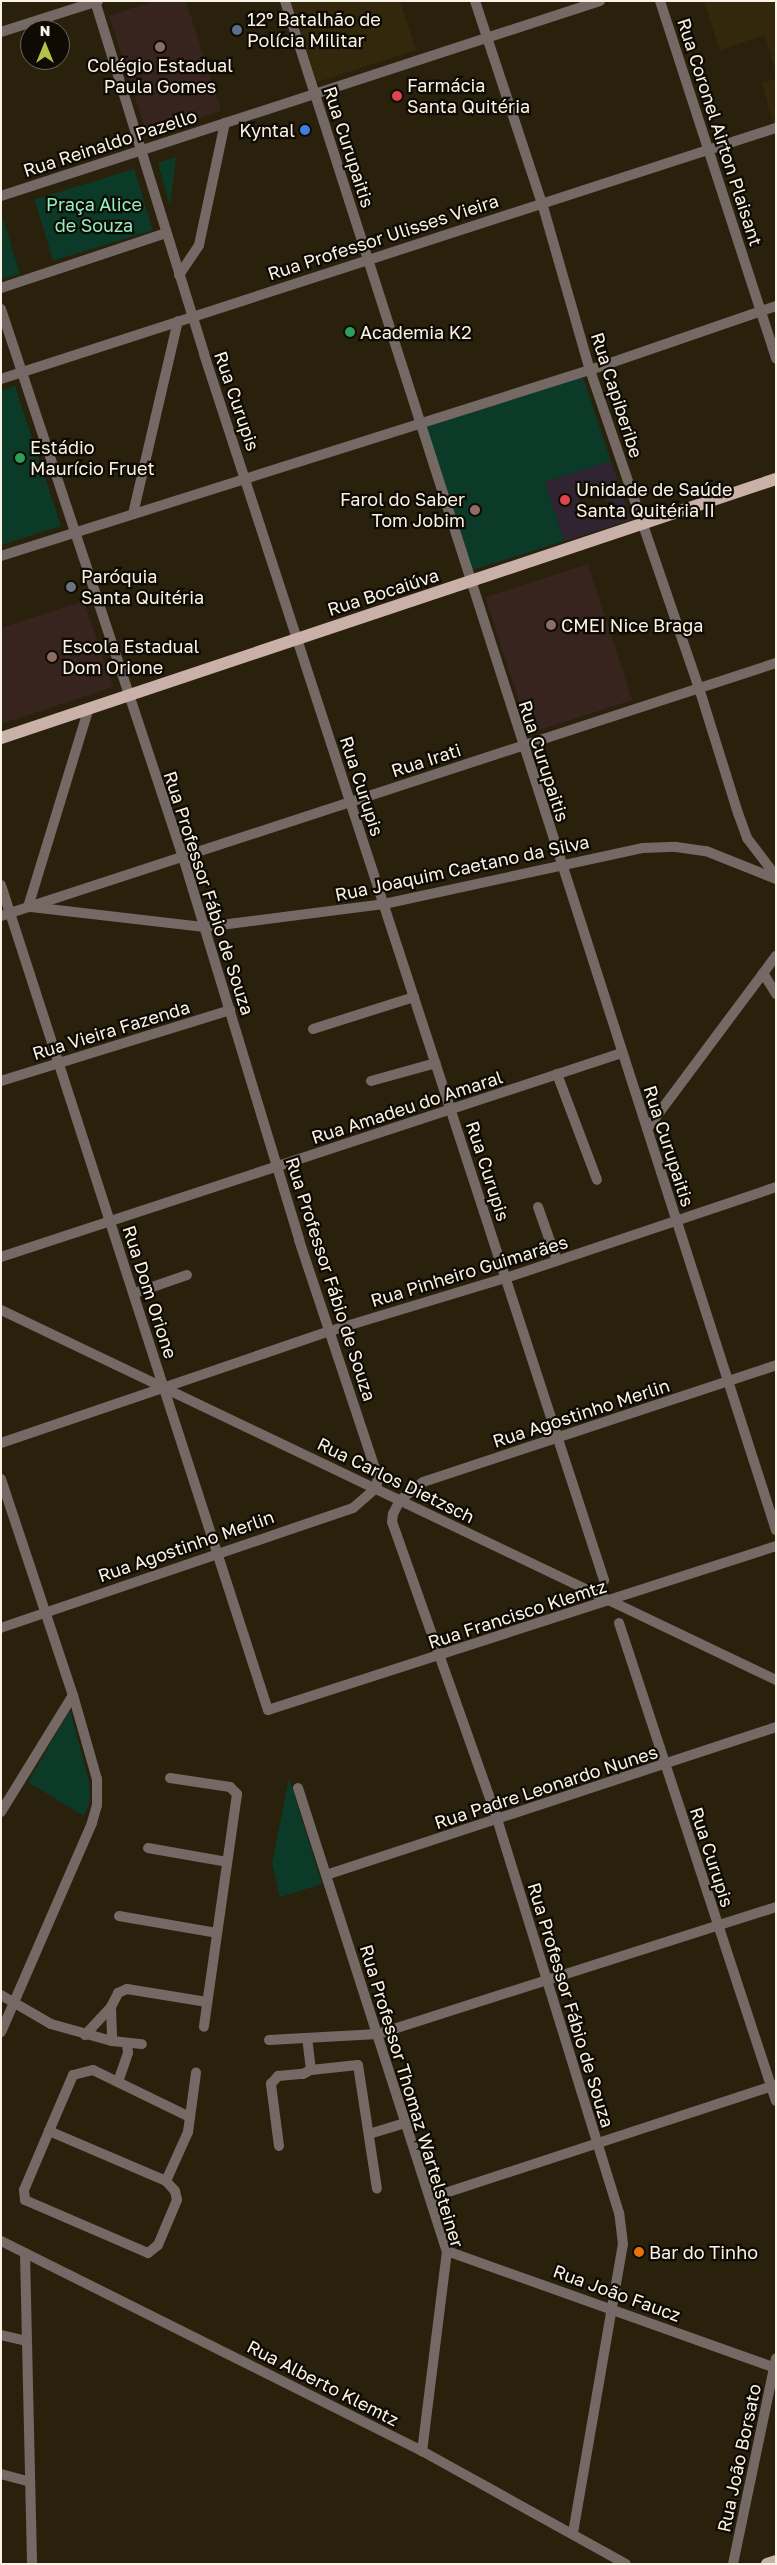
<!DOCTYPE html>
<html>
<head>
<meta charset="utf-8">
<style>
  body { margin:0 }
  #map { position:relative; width:777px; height:2565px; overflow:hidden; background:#2a210c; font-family:"Golos Text",sans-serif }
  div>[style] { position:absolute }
  .built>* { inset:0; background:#34280c }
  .education>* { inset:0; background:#37241f; transform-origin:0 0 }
  .medical>* { inset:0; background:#312432 }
  .green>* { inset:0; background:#0b3b28; transform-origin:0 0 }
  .minor>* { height:10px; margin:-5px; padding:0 5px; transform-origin:5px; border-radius:5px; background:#756965 }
  .major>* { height:12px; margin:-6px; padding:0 6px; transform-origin:6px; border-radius:6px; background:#c9b0a9 }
  .dots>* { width:14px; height:14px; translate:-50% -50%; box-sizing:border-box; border:2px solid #0f0b04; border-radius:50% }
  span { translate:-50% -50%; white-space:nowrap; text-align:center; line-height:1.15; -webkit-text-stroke:4.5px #0f0b04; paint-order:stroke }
  .poi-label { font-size:18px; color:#f9f3e6 }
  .left { translate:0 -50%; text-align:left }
  .right { translate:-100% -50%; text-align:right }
  .street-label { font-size:18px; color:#f9f3e6 }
  .park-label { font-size:18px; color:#91efc2 }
  .frame { position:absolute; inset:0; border:2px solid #f9f3e6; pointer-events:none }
  .north { position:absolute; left:20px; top:20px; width:50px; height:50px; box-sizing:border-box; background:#0f0b04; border:1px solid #6d685e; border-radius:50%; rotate:0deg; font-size:14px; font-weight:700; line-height:20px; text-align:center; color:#f9f3e6 }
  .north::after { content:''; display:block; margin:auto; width:18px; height:22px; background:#b7c147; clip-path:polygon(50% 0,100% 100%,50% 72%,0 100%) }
</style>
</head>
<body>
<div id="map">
  <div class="built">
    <i style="clip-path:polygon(291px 1px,400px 1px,416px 50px,317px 82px)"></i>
    <i style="clip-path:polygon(704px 1px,776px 1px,776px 73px,765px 35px,720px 50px)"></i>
    <i style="clip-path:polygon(776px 79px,776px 125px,774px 126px,762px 83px)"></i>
  </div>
  <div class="education">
    <i style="clip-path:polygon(154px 1px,186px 1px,221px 111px,147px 135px,109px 16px)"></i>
    <i style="left:588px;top:564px;width:143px;height:108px;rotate:72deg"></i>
    <i style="clip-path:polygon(84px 601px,113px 687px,1px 724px,1px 628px)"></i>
  </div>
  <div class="medical">
    <i style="clip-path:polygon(evenodd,611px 461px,631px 520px,564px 541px,545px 482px,611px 461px,589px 482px,594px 498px,605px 494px,607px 500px,604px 503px,612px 500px,616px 511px,603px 513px,603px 516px,598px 518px,596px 513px,581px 521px,578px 511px,584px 509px,574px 487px,589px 482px)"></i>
  </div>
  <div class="green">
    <i style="clip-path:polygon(176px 157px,170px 206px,158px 163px)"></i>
    <i style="left:134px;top:169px;width:64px;height:104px;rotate:73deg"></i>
    <i style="clip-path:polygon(1px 213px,20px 274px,5px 278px,1px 278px)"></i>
    <i style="clip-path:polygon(583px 377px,611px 461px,545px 482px,564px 541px,472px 570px,426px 427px)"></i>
    <i style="clip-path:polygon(15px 386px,61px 526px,1px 545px,1px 391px)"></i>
    <i style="clip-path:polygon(70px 1710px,89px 1782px,90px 1801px,84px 1816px,28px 1782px)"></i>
    <i style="clip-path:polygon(289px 1778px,322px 1884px,280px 1897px,272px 1863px)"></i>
  </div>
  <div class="minor">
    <i style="left:95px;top:1px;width:369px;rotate:72.8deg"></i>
    <i style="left:204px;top:354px;width:1290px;rotate:71.93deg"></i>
    <i style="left:285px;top:1px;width:1606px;rotate:72.2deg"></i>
    <i style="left:475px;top:1px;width:213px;rotate:71.7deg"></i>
    <i style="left:542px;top:203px;width:174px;rotate:74deg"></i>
    <i style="left:590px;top:370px;width:336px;rotate:71.1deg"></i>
    <i style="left:699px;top:688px;width:131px;rotate:72.7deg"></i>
    <i style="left:738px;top:813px;width:27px;rotate:70deg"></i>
    <i style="left:747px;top:838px;width:48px;rotate:52.7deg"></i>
    <i style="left:660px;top:1px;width:376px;rotate:72deg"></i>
    <i style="left:1px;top:32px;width:102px;rotate:-17.7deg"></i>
    <i style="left:1px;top:196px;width:630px;rotate:-18.03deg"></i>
    <i style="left:179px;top:275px;width:36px;rotate:-56deg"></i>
    <i style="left:199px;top:245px;width:125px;rotate:-78deg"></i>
    <i style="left:1px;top:288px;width:174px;rotate:-18.4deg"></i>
    <i style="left:1px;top:309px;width:577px;rotate:71.63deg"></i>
    <i style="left:183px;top:857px;width:400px;rotate:73.1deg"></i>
    <i style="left:299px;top:1240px;width:250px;rotate:71.6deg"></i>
    <i style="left:378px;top:1477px;width:11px;rotate:100deg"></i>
    <i style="left:376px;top:1488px;width:30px;rotate:139deg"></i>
    <i style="left:353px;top:1508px;width:372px;rotate:161.2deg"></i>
    <i style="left:1px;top:379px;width:815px;rotate:-17.95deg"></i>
    <i style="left:133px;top:514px;width:198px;rotate:-76.9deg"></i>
    <i style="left:1px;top:556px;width:618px;rotate:-17.53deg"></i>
    <i style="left:590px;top:370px;width:197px;rotate:-19deg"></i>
    <i style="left:1px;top:885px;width:867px;rotate:72.07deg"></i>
    <i style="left:268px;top:1710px;width:534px;rotate:-17.89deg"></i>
    <i style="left:28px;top:907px;width:208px;rotate:-73deg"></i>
    <i style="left:31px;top:907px;width:175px;rotate:6.6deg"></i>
    <i style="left:205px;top:927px;width:180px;rotate:-7.3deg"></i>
    <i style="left:384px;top:904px;width:264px;rotate:-12.2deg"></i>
    <i style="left:642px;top:848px;width:34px;rotate:-2deg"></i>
    <i style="left:676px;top:847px;width:30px;rotate:8deg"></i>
    <i style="left:706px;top:851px;width:75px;rotate:21.8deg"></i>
    <i style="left:1px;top:916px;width:815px;rotate:-18.08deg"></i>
    <i style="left:763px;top:973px;width:25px;rotate:58deg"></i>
    <i style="left:313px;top:1029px;width:106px;rotate:-17.6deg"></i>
    <i style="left:557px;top:1074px;width:113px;rotate:69.3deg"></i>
    <i style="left:1px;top:1081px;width:240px;rotate:-17.2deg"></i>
    <i style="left:371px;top:1081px;width:67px;rotate:-15.5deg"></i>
    <i style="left:647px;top:1129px;width:216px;rotate:-53.3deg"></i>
    <i style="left:538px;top:1207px;width:57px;rotate:70.6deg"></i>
    <i style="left:1px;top:1257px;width:654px;rotate:-18.19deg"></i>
    <i style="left:135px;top:1293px;width:55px;rotate:-19.1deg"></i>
    <i style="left:1px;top:1310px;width:859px;rotate:25.52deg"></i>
    <i style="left:1px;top:1443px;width:348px;rotate:-18.8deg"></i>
    <i style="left:330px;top:1331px;width:184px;rotate:-16.8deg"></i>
    <i style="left:506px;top:1278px;width:285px;rotate:-18.6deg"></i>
    <i style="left:1px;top:1479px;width:228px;rotate:71.6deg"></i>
    <i style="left:73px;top:1695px;width:87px;rotate:74.1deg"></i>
    <i style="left:97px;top:1779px;width:26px;rotate:90deg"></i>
    <i style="left:97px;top:1805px;width:19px;rotate:106deg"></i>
    <i style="left:92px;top:1823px;width:228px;rotate:113.5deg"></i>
    <i style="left:619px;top:1623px;width:503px;rotate:71.82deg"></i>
    <i style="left:170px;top:1778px;width:61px;rotate:8.5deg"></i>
    <i style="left:230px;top:1787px;width:10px;rotate:45deg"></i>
    <i style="left:237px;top:1794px;width:235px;rotate:98.1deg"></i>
    <i style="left:298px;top:1788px;width:486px;rotate:72.2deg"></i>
    <i style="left:447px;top:2251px;width:202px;rotate:97.1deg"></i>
    <i style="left:1px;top:1812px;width:137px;rotate:-58.4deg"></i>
    <i style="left:148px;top:1848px;width:80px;rotate:10deg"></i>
    <i style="left:326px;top:1875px;width:474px;rotate:-18.2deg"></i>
    <i style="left:119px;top:1916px;width:99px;rotate:9.8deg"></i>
    <i style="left:1px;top:1995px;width:58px;rotate:30.1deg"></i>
    <i style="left:51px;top:2024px;width:63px;rotate:15.6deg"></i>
    <i style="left:112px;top:2041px;width:30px;rotate:6deg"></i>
    <i style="left:111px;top:2007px;width:34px;rotate:88deg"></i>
    <i style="left:85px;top:2035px;width:38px;rotate:-47deg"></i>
    <i style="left:111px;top:2007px;width:16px;rotate:-63deg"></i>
    <i style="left:118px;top:1993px;width:10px;rotate:-24deg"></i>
    <i style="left:127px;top:1989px;width:81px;rotate:9.2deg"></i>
    <i style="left:269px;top:2040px;width:109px;rotate:-3.2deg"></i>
    <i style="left:378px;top:2034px;width:418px;rotate:-17.7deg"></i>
    <i style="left:311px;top:2070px;width:47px;rotate:-6.1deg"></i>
    <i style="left:358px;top:2065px;width:125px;rotate:81.3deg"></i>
    <i style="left:118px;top:2082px;width:31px;rotate:-71deg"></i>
    <i style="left:128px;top:2053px;width:10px;rotate:-96deg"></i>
    <i style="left:49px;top:2131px;width:127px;rotate:23.1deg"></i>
    <i style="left:166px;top:2181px;width:13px;rotate:48deg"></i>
    <i style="left:175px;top:2191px;width:9px;rotate:77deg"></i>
    <i style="left:177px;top:2200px;width:49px;rotate:112.9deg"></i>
    <i style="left:158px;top:2245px;width:13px;rotate:141deg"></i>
    <i style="left:148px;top:2253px;width:134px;rotate:-156.7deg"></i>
    <i style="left:25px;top:2200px;width:10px;rotate:-96deg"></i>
    <i style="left:24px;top:2190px;width:64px;rotate:-67deg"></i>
    <i style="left:49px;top:2131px;width:61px;rotate:-66.8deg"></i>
    <i style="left:73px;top:2075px;width:21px;rotate:-14deg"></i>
    <i style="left:93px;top:2070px;width:108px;rotate:25.9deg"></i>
    <i style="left:369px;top:2134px;width:39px;rotate:-17deg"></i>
    <i style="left:279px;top:2146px;width:63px;rotate:-97.4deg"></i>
    <i style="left:271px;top:2084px;width:11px;rotate:-49deg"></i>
    <i style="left:278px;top:2076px;width:25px;rotate:-5deg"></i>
    <i style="left:303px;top:2074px;width:9px;rotate:-27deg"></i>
    <i style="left:311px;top:2070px;width:32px;rotate:-97deg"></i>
    <i style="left:166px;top:2181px;width:54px;rotate:-65.8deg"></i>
    <i style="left:188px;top:2132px;width:60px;rotate:-82.3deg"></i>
    <i style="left:430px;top:2198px;width:364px;rotate:-18.1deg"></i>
    <i style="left:1px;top:2241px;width:470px;rotate:26.5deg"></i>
    <i style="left:422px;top:2451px;width:233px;rotate:29deg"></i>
    <i style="left:447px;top:2251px;width:349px;rotate:19.6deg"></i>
    <i style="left:25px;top:2253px;width:311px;rotate:88.7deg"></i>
    <i style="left:1px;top:2335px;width:26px;rotate:13deg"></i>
    <i style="left:1px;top:2474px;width:28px;rotate:15deg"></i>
    <i style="left:573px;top:2533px;width:293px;rotate:-80.2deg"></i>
    <i style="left:623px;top:2244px;width:31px;rotate:-97deg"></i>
    <i style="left:619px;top:2213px;width:410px;rotate:-107.2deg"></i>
    <i style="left:498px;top:1821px;width:317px;rotate:-109.5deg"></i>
    <i style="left:392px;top:1522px;width:8px;rotate:-83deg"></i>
    <i style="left:393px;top:1514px;width:16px;rotate:-63deg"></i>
    <i style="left:400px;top:1500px;width:29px;rotate:-38deg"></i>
    <i style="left:423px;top:1482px;width:372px;rotate:-18.3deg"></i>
    <i style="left:733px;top:2564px;width:210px;rotate:-78.2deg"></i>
  </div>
  <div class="major">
    <i style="left:1px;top:738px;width:817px;rotate:-18.48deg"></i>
    <i style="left:767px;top:2564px;width:9px;rotate:-18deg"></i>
  </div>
  <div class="dots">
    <i style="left:237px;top:30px;background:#5c6f8a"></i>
    <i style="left:160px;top:47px;background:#8d6e63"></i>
    <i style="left:397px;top:96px;background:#e0444e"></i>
    <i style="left:305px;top:130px;background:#3f7fe0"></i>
    <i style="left:350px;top:332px;background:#2e9e5b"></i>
    <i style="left:20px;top:458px;background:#2e9e5b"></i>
    <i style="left:565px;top:500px;background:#e0444e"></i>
    <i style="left:475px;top:510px;background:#8d6e63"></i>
    <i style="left:71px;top:587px;background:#6b7280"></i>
    <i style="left:551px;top:625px;background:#8d6e63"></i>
    <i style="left:52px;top:657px;background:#8d6e63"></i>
    <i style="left:639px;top:2252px;background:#e8710a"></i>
  </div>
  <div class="poi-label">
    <span class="left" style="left:247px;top:30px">12º Batalhão de<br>Polícia Militar</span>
    <span style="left:160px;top:76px">Colégio Estadual<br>Paula Gomes</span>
    <span class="left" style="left:407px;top:96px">Farmácia<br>Santa Quitéria</span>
    <span class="right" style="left:295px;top:130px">Kyntal</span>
    <span class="left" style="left:360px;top:332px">Academia K2</span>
    <span class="left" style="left:30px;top:458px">Estádio<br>Maurício Fruet</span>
    <span class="left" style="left:576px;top:500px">Unidade de Saúde<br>Santa Quitéria II</span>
    <span class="right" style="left:465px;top:510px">Farol do Saber<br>Tom Jobim</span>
    <span class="left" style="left:81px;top:587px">Paróquia<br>Santa Quitéria</span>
    <span class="left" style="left:561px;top:625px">CMEI Nice Braga</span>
    <span class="left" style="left:62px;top:657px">Escola Estadual<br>Dom Orione</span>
    <span class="left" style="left:649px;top:2252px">Bar do Tinho</span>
  </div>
  <div class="street-label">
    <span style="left:720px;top:132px;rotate:72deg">Rua Coronel Airton Plaisant</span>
    <span style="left:110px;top:143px;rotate:-18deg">Rua Reinaldo Pazello</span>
    <span style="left:349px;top:147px;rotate:72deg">Rua Curupaitis</span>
    <span style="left:383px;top:237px;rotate:-18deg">Rua Professor Ulisses Vieira</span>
    <span style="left:617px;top:395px;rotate:72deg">Rua Capiberibe</span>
    <span style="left:237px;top:401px;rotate:71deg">Rua Curupis</span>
    <span style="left:383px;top:592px;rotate:-18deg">Rua Bocaiúva</span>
    <span style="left:426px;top:760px;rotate:-18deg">Rua Irati</span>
    <span style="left:544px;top:761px;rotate:72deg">Rua Curupaitis</span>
    <span style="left:362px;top:786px;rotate:72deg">Rua Curupis</span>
    <span style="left:462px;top:868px;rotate:-12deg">Rua Joaquim Caetano da Silva</span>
    <span style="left:209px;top:893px;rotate:72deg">Rua Professor Fábio de Souza</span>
    <span style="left:111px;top:1030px;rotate:-17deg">Rua Vieira Fazenda</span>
    <span style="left:407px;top:1107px;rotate:-18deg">Rua Amadeu do Amaral</span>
    <span style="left:669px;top:1146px;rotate:72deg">Rua Curupaitis</span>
    <span style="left:488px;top:1171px;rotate:72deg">Rua Curupis</span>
    <span style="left:469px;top:1271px;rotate:-17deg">Rua Pinheiro Guimarães</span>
    <span style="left:331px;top:1279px;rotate:72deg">Rua Professor Fábio de Souza</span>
    <span style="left:150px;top:1292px;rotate:72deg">Rua Dom Orione</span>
    <span style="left:581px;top:1413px;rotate:-18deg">Rua Agostinho Merlin</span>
    <span style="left:396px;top:1480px;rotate:26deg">Rua Carlos Dietzsch</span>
    <span style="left:186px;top:1546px;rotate:-19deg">Rua Agostinho Merlin</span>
    <span style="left:517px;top:1614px;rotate:-18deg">Rua Francisco Klemtz</span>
    <span style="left:546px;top:1787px;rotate:-18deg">Rua Padre Leonardo Nunes</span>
    <span style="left:712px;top:1857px;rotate:72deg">Rua Curupis</span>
    <span style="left:571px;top:2005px;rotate:73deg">Rua Professor Fábio de Souza</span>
    <span style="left:412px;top:2096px;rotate:73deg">Rua Professor Thomaz Wartelsteiner</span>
    <span style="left:617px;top:2293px;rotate:20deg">Rua João Faucz</span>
    <span style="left:323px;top:2383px;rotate:27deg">Rua Alberto Klemtz</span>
    <span style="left:739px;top:2458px;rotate:-78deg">Rua João Borsato</span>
  </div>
  <div class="park-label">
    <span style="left:94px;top:215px">Praça Alice<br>de Souza</span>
  </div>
  <div class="frame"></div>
  <div class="north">N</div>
</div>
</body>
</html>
